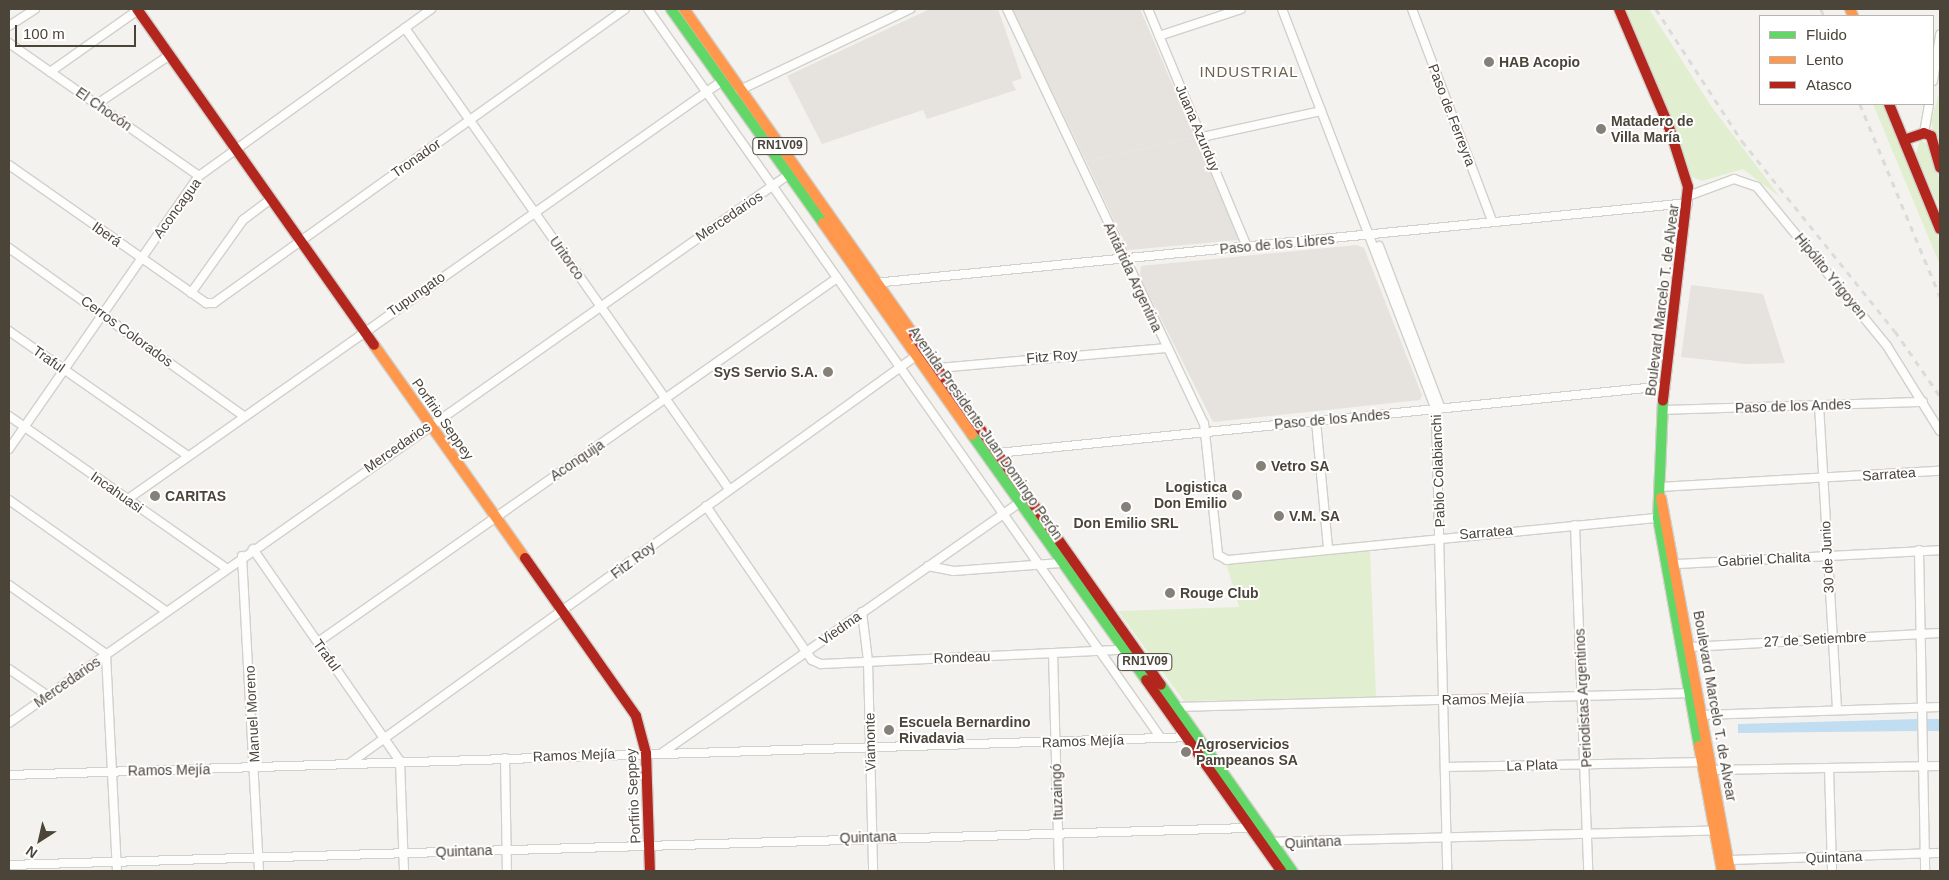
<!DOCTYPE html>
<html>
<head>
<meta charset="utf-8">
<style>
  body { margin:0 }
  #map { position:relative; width:1949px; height:880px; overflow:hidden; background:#f4f2ee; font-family:Helvetica,sans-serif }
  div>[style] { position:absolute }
  .industrial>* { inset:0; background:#e6e2de }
  .green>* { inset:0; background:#e1eecf }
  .parking>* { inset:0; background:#e6e3df }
  .water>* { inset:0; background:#c0ddf1; transform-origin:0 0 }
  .roads { filter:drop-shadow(1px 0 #d2d0cb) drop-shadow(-1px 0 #d2d0cb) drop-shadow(0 1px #d2d0cb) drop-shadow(0 -1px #d2d0cb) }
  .street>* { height:8px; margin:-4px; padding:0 4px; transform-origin:4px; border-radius:4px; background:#fdfdfc }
  .fast>* { height:10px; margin:-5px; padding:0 5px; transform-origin:5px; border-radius:5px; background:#63d668 }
  .slow>* { height:10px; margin:-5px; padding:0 5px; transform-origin:5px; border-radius:5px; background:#ff974d }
  .jam>* { height:10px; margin:-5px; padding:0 5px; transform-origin:5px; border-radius:5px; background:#b3261e }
  .rail>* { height:2.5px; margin-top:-1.25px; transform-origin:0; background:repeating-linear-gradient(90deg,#dbdbda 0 6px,transparent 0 12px) }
  .dots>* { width:14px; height:14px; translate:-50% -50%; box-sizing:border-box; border:2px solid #fff; border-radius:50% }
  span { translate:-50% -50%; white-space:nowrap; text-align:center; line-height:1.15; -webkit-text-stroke:4px #fff; paint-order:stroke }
  .shield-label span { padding:1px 4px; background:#fff; border:1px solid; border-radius:4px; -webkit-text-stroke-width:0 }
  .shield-label { font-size:12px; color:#4b4439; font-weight:700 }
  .poi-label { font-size:14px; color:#4b4439; font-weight:700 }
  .left { translate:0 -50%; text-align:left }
  .right { translate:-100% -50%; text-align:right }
  .street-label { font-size:14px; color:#4b4439 }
  .neighbourhood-label { font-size:15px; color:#6e6250; letter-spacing:1px }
  .frame { position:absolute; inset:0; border:10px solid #4b4439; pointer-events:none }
  .legend { position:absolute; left:1759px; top:15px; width:175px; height:90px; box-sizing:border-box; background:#fff; border:1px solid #b7b4b0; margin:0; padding:6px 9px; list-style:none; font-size:15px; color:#4b4439 }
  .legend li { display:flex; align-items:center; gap:10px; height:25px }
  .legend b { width:25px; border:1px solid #b7b4b0 }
  .north { position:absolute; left:15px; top:815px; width:50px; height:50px; -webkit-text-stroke:4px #fff; paint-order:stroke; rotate:215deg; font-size:14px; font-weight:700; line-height:20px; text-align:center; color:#4b4439 }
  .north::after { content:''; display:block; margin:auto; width:18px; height:22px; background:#4b4439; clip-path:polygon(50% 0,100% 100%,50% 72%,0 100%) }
  .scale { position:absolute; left:15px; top:25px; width:121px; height:22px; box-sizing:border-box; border:2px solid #4b4439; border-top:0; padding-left:6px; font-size:15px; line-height:18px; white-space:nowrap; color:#4b4439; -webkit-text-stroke:4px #fff; paint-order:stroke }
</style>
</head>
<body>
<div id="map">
  <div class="industrial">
    <i style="clip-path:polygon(930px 9px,998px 9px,1022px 78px,1012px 82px,1016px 90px,927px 119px,923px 110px,822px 144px,787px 76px)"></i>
    <i style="clip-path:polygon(1012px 9px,1140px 9px,1195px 137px,1086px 161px)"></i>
    <i style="clip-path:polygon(1357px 245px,1364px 248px,1422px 395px,1420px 400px,1213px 422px,1140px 277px,1141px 266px)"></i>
    <i style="clip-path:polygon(1691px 285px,1763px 294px,1785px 363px,1745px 364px,1681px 357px)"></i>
  </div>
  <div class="green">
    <i style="clip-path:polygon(1624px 9px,1649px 9px,1711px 106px,1780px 197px,1743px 169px,1702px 181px,1692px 177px)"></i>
    <i style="clip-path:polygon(1940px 90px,1940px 154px,1931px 122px)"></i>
    <i style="clip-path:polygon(1873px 104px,1883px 104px,1925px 203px,1940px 242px,1940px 265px)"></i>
    <i style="clip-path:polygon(1920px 140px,1927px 144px,1940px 182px,1940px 209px,1916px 154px)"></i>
    <i style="clip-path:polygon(1370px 550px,1376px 697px,1184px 701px,1118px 611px,1239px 607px,1226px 563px)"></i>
  </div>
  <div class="parking">
    <i style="clip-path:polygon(1195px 137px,1239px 240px,1128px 250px,1086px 161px)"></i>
  </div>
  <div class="water">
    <i style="clip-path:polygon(1919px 719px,1919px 731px,1738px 733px,1738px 724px)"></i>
    <i style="left:1923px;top:719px;width:17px;height:12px"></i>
  </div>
  <div class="roads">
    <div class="street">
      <i style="left:648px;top:9px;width:891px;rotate:54.87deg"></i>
      <i style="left:1007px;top:9px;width:458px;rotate:64.6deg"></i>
      <i style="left:1204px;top:423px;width:133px;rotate:83.9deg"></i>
      <i style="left:1218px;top:555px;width:10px;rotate:29deg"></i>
      <i style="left:1227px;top:560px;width:437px;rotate:-5.6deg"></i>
      <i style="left:1148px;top:9px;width:258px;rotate:67.4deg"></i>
      <i style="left:1282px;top:9px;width:430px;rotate:69deg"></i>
      <i style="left:1436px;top:410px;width:461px;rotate:88.6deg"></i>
      <i style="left:1412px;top:9px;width:227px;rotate:69.3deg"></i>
      <i style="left:9px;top:26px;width:31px;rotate:-33deg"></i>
      <i style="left:405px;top:28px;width:563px;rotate:54.9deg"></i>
      <i style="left:1159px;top:36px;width:86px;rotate:-18.2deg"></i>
      <i style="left:9px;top:43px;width:232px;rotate:35deg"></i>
      <i style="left:50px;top:72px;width:108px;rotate:-35.2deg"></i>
      <i style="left:1933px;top:81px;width:47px;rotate:-81.3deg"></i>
      <i style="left:738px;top:91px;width:191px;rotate:-25.5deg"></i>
      <i style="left:97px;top:104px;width:88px;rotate:-33.9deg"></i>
      <i style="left:1924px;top:133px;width:29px;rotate:-80deg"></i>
      <i style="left:1202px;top:137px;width:122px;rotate:-12.3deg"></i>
      <i style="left:9px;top:165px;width:241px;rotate:35deg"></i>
      <i style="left:206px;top:303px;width:8px"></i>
      <i style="left:214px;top:303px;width:505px;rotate:-35.58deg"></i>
      <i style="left:1688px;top:196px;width:49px;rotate:-20.3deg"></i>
      <i style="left:1734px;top:179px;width:24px;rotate:19deg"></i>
      <i style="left:1757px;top:187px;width:205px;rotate:50.7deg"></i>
      <i style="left:1887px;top:346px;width:100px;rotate:58.1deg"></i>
      <i style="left:1379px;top:246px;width:174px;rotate:69.2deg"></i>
      <i style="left:9px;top:248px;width:289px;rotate:35.6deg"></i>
      <i style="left:874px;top:283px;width:818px;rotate:-5.61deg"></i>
      <i style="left:191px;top:293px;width:90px;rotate:-54.5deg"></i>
      <i style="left:243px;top:220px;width:36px;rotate:-37deg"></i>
      <i style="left:9px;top:331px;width:218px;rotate:34.9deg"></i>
      <i style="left:938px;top:368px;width:229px;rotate:-5deg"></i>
      <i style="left:1819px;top:405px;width:305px;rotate:86.6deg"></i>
      <i style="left:1662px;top:410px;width:261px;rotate:-1.8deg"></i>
      <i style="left:9px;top:416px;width:265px;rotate:35deg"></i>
      <i style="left:1316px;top:421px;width:129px;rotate:84.6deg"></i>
      <i style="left:9px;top:449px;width:333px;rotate:-55.2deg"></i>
      <i style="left:199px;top:176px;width:286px;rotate:-35.7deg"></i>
      <i style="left:997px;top:453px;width:672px;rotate:-5.72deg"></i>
      <i style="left:1659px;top:487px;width:281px;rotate:-3.3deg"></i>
      <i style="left:128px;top:499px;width:726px;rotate:-35.13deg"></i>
      <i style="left:9px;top:500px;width:192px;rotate:35.3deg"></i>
      <i style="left:706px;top:506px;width:187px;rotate:55.5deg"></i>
      <i style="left:812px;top:660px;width:10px;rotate:24deg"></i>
      <i style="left:821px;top:664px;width:302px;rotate:-2.7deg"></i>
      <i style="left:1575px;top:525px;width:346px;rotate:87.8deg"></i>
      <i style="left:253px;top:549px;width:258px;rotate:55.3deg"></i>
      <i style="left:400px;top:761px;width:110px;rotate:87.9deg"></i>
      <i style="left:1919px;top:550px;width:321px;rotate:88.9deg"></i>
      <i style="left:242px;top:556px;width:315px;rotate:86.9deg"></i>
      <i style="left:1677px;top:564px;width:263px;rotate:-3deg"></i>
      <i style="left:928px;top:566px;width:26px;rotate:11deg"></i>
      <i style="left:954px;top:571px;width:107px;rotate:-4.3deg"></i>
      <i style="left:9px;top:585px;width:119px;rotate:35.4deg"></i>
      <i style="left:106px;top:654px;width:217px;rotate:87.1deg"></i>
      <i style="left:862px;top:612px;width:49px;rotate:83deg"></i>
      <i style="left:868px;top:661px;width:210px;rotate:88.6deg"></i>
      <i style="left:318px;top:642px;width:634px;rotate:-35.04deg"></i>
      <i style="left:1690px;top:647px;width:250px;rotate:-3.2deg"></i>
      <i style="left:1053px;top:653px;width:218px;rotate:88.4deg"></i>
      <i style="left:9px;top:669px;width:47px;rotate:34.7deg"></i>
      <i style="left:1177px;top:707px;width:518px;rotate:-1.55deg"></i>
      <i style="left:1702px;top:715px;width:238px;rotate:-1.9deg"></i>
      <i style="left:9px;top:723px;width:952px;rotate:-35.13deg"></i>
      <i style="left:662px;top:753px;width:436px;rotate:-35deg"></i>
      <i style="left:505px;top:758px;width:113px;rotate:89deg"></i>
      <i style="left:350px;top:763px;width:697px;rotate:-35.72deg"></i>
      <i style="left:1445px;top:767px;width:261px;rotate:-1.1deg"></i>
      <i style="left:1829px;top:768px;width:103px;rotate:88.3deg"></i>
      <i style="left:1712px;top:770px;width:228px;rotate:-1deg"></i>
      <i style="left:9px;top:775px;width:1181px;rotate:-1.84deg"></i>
      <i style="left:1271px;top:842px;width:448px;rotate:-1.5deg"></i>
      <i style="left:1728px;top:860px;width:212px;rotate:-1.9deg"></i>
      <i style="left:9px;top:865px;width:1243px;rotate:-1.71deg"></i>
    </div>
    <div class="fast">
      <i style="left:671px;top:9px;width:262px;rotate:54.6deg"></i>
      <i style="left:1663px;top:401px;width:117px;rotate:92.4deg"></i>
      <i style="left:1658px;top:518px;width:232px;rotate:79.8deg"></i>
      <i style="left:972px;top:435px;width:301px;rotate:54.6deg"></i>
      <i style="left:1161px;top:685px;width:228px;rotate:54.8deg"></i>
    </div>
    <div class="slow">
      <i style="left:684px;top:9px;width:399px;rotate:54.8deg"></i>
      <i style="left:1850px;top:9px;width:8px;rotate:67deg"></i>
      <i style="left:823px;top:223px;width:259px;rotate:54.9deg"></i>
      <i style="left:374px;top:345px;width:261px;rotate:54.7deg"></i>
      <i style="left:1661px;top:498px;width:379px;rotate:79.5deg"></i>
      <i style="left:1699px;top:746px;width:127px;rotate:79.6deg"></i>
    </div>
    <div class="jam">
      <i style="left:137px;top:9px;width:411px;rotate:54.8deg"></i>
      <i style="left:1619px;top:9px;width:128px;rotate:67deg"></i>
      <i style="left:1669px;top:127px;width:63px;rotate:72.4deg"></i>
      <i style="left:1688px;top:187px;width:215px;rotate:96.7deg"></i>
      <i style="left:1889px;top:104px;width:135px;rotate:67.8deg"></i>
      <i style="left:1904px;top:140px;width:21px;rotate:-19deg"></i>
      <i style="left:1924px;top:133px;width:8px;rotate:23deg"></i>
      <i style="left:1931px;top:136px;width:33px;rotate:74deg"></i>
      <i style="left:914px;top:335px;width:428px;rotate:54.8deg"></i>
      <i style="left:525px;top:558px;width:193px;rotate:54.9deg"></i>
      <i style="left:636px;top:716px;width:38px;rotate:75deg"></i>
      <i style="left:646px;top:753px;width:118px;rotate:88.1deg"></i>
      <i style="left:1146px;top:680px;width:234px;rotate:54.7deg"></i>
    </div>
  </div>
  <div class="rail">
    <i style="left:1656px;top:9px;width:158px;rotate:56.9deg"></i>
    <i style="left:1742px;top:141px;width:244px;rotate:51.2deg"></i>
    <i style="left:1895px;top:331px;width:79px;rotate:55.3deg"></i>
    <i style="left:1821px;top:9px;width:8px;rotate:67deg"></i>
    <i style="left:1860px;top:104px;width:208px;rotate:67.4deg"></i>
  </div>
  <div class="dots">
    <i style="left:1489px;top:62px;background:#868178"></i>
    <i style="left:1601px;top:129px;background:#868178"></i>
    <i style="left:828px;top:372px;background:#868178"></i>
    <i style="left:1261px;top:466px;background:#868178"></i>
    <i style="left:1237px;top:495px;background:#868178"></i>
    <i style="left:155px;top:496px;background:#868178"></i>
    <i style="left:1126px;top:507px;background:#868178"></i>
    <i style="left:1279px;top:516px;background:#868178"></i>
    <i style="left:1170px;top:593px;background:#868178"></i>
    <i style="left:889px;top:730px;background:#868178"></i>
    <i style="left:1186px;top:752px;background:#868178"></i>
  </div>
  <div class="shield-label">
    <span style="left:780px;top:146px">RN1V09</span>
    <span style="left:1145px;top:662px">RN1V09</span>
  </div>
  <div class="poi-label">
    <span class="left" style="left:1499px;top:62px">HAB Acopio</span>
    <span class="left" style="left:1611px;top:129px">Matadero de<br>Villa María</span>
    <span class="right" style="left:818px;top:372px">SyS Servio S.A.</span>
    <span class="left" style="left:1271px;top:466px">Vetro SA</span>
    <span class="right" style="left:1227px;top:495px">Logistica<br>Don Emilio</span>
    <span class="left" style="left:165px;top:496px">CARITAS</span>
    <span class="left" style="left:1289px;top:516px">V.M. SA</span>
    <span style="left:1126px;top:523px">Don Emilio SRL</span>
    <span class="left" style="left:1180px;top:593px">Rouge Club</span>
    <span class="left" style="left:899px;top:730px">Escuela Bernardino<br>Rivadavia</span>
    <span class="left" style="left:1196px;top:752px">Agroservicios<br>Pampeanos SA</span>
  </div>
  <div class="street-label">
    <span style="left:104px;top:109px;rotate:35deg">El Chocón</span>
    <span style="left:1452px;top:115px;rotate:69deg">Paso de Ferreyra</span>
    <span style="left:1198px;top:128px;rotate:67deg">Juana Azurduy</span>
    <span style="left:416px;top:158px;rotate:-35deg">Tronador</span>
    <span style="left:177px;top:208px;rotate:-54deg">Aconcagua</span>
    <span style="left:729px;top:216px;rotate:-34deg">Mercedarios</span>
    <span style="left:107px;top:234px;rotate:35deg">Iberá</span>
    <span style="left:1277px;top:244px;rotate:-5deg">Paso de los Libres</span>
    <span style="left:567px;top:258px;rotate:55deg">Uritorco</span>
    <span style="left:1831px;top:276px;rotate:51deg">Hipólito Yrigoyen</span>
    <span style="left:1133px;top:277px;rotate:65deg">Antártida Argentina</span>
    <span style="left:416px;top:294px;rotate:-35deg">Tupungato</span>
    <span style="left:1662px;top:300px;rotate:-83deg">Boulevard Marcelo T. de Alvear</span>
    <span style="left:127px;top:331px;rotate:36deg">Cerros Colorados</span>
    <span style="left:1052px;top:356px;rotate:-5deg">Fitz Roy</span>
    <span style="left:49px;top:359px;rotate:35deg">Traful</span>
    <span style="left:1793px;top:406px;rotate:-2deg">Paso de los Andes</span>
    <span style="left:443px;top:419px;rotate:55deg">Porfirio Seppey</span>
    <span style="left:1332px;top:419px;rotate:-5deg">Paso de los Andes</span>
    <span style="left:986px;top:433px;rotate:55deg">Avenida Presidente Juan Domingo Perón</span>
    <span style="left:397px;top:447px;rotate:-35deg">Mercedarios</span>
    <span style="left:577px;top:460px;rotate:-34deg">Aconquija</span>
    <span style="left:1438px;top:471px;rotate:-92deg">Pablo Colabianchi</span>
    <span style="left:1889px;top:474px;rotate:-4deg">Sarratea</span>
    <span style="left:117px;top:492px;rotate:35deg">Incahuasi</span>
    <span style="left:1486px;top:532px;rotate:-5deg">Sarratea</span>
    <span style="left:1827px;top:557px;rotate:-93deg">30 de Junio</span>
    <span style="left:1764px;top:559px;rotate:-3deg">Gabriel Chalita</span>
    <span style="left:633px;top:560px;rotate:-37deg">Fitz Roy</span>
    <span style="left:840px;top:628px;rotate:-35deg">Viedma</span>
    <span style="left:1815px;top:639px;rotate:-3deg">27 de Setiembre</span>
    <span style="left:327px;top:655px;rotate:54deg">Traful</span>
    <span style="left:962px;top:657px;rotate:-2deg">Rondeau</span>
    <span style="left:67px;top:682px;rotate:-35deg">Mercedarios</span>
    <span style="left:1583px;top:698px;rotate:-93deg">Periodistas Argentinos</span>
    <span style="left:1483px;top:699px;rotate:-1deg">Ramos Mejía</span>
    <span style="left:1715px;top:706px;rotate:80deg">Boulevard Marcelo T. de Alvear</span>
    <span style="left:252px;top:714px;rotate:-93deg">Manuel Moreno</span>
    <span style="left:1083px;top:741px;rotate:-2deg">Ramos Mejía</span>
    <span style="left:870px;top:742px;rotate:-91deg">Viamonte</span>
    <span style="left:574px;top:755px;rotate:-2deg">Ramos Mejía</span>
    <span style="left:1532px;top:765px;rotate:-2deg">La Plata</span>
    <span style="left:169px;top:770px;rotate:-1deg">Ramos Mejía</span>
    <span style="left:1057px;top:792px;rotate:-92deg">Ituzaingó</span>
    <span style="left:633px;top:796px;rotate:-93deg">Porfirio Seppey</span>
    <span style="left:868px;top:837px;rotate:-2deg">Quintana</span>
    <span style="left:1313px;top:842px;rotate:-3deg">Quintana</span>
    <span style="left:464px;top:851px;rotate:-2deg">Quintana</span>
    <span style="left:1834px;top:857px;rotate:-2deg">Quintana</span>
  </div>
  <div class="neighbourhood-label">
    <span style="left:1249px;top:72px">INDUSTRIAL</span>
  </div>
  <div class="frame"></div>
  <ul class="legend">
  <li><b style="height:6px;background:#63d668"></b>Fluido</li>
  <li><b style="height:6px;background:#ff974d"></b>Lento</li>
  <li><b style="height:6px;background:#b3261e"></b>Atasco</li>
  </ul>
  <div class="north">N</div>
  <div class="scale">100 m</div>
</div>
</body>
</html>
